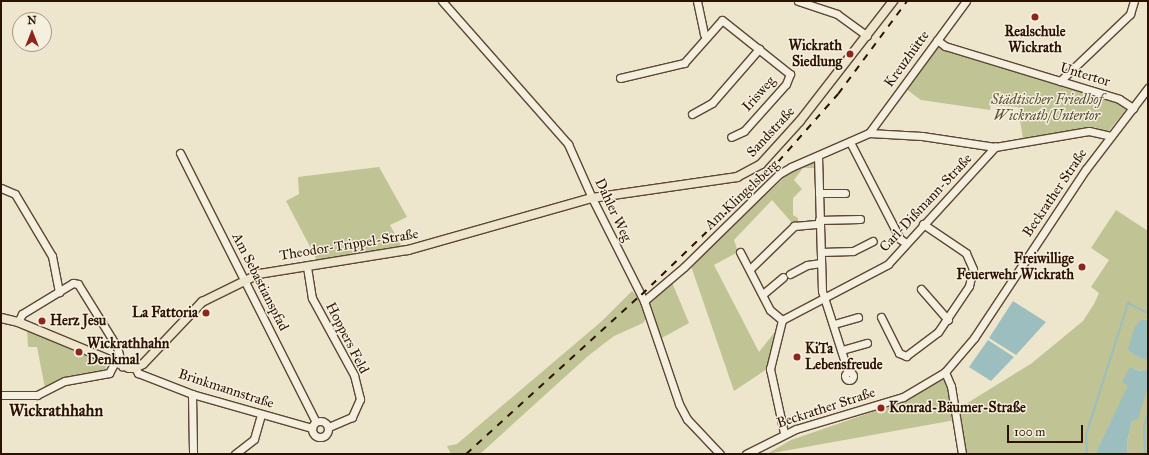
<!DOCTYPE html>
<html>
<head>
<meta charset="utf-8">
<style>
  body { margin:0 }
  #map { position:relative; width:1149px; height:455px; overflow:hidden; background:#eee6cc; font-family:"IM FELL Great Primer",serif }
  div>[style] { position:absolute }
  .green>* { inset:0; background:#c0c393 }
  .water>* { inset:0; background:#9cbebf }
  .stream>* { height:1.5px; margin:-0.75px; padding:0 0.75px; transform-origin:0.75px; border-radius:0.75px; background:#9cbebf }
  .roads { filter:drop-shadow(1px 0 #5d4633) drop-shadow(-1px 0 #5d4633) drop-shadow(0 1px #5d4633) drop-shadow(0 -1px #5d4633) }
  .minor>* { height:7px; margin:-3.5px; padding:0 3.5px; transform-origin:3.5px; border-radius:3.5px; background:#f4efde }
  .minor>.ring { margin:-3.5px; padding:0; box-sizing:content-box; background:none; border:7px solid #f4efde; border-radius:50% }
  .major>* { height:8px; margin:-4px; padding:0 4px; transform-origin:4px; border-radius:4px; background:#eee6cc }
  .rail>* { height:1.5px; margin-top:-0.75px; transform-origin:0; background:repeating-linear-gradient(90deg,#2d1100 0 7px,transparent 0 14px) }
  .dots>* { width:11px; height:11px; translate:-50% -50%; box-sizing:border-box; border:2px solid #f4efde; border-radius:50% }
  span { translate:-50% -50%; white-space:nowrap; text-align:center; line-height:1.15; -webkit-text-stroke:3px #f4efde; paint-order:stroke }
  .poi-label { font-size:14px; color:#2d1100; font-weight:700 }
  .right { translate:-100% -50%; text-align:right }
  .left { translate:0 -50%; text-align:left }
  .street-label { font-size:14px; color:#2d1100 }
  .park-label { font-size:14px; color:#604f33; font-style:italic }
  .quarter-label { font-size:16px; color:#2d1100; font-weight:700 }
  .frame { position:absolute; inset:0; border:2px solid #2d1100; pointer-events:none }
  .north { position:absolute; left:12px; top:12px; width:40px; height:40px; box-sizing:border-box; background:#f4efde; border:1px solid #a49685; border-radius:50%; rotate:0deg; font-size:11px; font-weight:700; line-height:16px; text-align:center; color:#2d1100 }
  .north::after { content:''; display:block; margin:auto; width:14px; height:18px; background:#8f2418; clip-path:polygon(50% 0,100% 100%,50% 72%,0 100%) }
  .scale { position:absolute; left:1007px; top:425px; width:76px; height:18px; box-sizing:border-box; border:2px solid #2d1100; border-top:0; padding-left:5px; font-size:12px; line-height:14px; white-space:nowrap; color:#2d1100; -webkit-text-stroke:3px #f4efde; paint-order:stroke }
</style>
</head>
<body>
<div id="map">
  <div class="green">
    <i style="clip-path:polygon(937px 47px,1117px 100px,1127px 108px,1108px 132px,1094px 127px,1023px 139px,1018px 107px,991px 105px,990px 110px,921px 100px,906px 89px)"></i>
    <i style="clip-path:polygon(816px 159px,816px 168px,803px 168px,794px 180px,802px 189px,793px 198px,793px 215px,798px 218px,798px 224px,793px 224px,772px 200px,734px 240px,738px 252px,714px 265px,759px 352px,777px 329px,767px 369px,734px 391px,691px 266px,791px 171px)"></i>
    <i style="clip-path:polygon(379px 167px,407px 217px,390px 225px,402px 247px,317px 260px,286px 201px,299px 194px,298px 177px)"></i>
    <i style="clip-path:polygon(1116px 210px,1148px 231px,1148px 320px,1142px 319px,1136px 356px,1148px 361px,1148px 369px,1140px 371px,1130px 367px,1129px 386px,1095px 454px,964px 454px,956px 410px,1032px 363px,1083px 321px,1094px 304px,1099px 293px,1091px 287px,1109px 260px,1091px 248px)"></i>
    <i style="clip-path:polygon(671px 280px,689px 323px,660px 339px,647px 304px)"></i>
    <i style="clip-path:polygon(632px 291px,643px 303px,646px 319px,643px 323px,614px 336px,588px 356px,480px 454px,451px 454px,447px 446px,457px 444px,602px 321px)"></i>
    <i style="clip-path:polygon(27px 330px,104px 361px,106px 367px,104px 371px,45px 388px,37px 347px,28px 347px)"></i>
    <i style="clip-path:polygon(948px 373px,955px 420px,767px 454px,791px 440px,907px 400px)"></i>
    <i style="clip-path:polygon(1148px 387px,1148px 454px,1128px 454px,1127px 442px,1132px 421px)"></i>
  </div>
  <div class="water">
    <i style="clip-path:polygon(1013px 301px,1046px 322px,1016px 355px,989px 338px)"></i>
    <i style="clip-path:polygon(1142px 319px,1148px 320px,1148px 361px,1136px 356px,1128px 349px,1135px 326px)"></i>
    <i style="clip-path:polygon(988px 340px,1014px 357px,991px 381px,969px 367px)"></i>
    <i style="clip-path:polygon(1130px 367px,1140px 371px,1148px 369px,1148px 387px,1138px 419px,1132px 421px,1127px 442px,1128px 454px,1095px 454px,1128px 386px,1122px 382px)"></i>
  </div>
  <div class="stream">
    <i style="left:1087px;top:454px;width:19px;rotate:-93deg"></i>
    <i style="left:1086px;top:435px;width:139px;rotate:-72.3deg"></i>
    <i style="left:1128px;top:303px;width:22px;rotate:27deg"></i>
    <i style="left:1145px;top:454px;width:28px;rotate:-92deg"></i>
    <i style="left:1144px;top:426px;width:14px;rotate:-73deg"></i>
  </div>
  <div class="roads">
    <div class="minor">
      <i style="left:442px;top:1px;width:191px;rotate:48.6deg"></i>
      <i style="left:568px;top:144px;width:59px;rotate:66deg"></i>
      <i style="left:592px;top:198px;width:115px;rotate:63.2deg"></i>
      <i style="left:644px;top:301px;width:109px;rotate:71.2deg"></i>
      <i style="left:679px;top:404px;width:17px;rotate:62deg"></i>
      <i style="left:687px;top:419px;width:48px;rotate:46.7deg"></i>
      <i style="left:697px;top:1px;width:34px;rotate:78deg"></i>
      <i style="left:704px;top:34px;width:4px;rotate:45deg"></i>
      <i style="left:798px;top:1px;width:41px;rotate:18.4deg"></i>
      <i style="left:837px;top:14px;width:37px;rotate:36deg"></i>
      <i style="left:937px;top:40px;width:10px;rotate:37deg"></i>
      <i style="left:945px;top:46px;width:182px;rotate:16.9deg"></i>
      <i style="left:1119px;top:99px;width:17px;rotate:33deg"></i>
      <i style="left:620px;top:78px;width:66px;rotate:-13.2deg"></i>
      <i style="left:684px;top:63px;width:57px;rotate:-48.5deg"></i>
      <i style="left:722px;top:20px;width:87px;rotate:38.5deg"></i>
      <i style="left:790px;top:74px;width:11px;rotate:112deg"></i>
      <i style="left:786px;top:84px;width:63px;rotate:131.8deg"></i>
      <i style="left:744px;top:131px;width:14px;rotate:155deg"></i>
      <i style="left:1060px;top:81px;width:97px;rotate:-43.7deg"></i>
      <i style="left:1130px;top:14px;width:14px;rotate:-73deg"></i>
      <i style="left:692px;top:114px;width:23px;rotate:-29deg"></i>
      <i style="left:712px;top:103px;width:72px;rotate:-49deg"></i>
      <i style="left:869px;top:133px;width:164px;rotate:-53.7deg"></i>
      <i style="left:850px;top:142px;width:109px;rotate:62.7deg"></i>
      <i style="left:900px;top:239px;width:7px;rotate:34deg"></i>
      <i style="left:180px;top:153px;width:301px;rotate:63.2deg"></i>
      <i style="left:818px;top:156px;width:135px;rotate:88.3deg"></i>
      <i style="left:822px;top:291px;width:85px;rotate:72.2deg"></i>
      <i style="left:1px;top:188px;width:15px;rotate:23deg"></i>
      <i style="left:15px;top:194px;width:72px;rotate:59.2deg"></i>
      <i style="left:52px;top:256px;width:37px;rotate:79deg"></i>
      <i style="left:819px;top:193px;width:26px"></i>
      <i style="left:819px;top:220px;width:41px;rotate:-1.4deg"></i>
      <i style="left:740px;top:252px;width:65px;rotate:62.7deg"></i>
      <i style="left:770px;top:310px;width:16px;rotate:40deg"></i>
      <i style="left:821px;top:252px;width:32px;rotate:-2deg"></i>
      <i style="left:853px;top:251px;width:22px;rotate:-27deg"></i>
      <i style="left:307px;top:267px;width:31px;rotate:81deg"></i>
      <i style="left:312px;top:298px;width:88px;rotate:61.4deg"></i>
      <i style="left:354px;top:375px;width:25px;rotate:76deg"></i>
      <i style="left:360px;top:399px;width:20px;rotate:114deg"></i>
      <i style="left:352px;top:417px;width:26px;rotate:157deg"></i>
      <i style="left:750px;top:269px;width:62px;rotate:-44.3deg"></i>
      <i style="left:794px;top:226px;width:25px;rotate:-5deg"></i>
      <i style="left:790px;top:274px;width:19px;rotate:-28deg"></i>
      <i style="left:807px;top:265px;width:14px;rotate:-8deg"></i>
      <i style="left:921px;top:289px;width:41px;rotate:48.9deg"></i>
      <i style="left:763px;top:294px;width:26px;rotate:-40deg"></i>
      <i style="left:644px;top:301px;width:52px;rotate:-40.4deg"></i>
      <i style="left:684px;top:267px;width:133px;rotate:-44.4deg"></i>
      <i style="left:779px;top:174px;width:14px;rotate:-30deg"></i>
      <i style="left:791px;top:167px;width:85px;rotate:-23.6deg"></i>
      <i style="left:869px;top:133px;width:53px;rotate:3.2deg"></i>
      <i style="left:922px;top:136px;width:74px;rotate:8.6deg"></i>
      <i style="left:995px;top:147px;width:95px;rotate:-9.7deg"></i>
      <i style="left:1089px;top:131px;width:22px;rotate:13deg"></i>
      <i style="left:881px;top:317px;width:40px;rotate:63.4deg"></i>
      <i style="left:899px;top:353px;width:8px;rotate:23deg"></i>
      <i style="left:906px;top:356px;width:40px;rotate:-37deg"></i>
      <i style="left:938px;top:332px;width:55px;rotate:-56deg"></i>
      <i style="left:969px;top:286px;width:17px;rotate:-77deg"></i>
      <i style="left:973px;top:269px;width:17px;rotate:-114deg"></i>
      <i style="left:966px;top:253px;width:52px;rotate:-146deg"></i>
      <i style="left:18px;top:322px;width:9px;rotate:-63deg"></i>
      <i style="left:22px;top:314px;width:60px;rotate:-31.3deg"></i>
      <i style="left:73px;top:283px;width:5px;rotate:11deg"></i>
      <i style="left:78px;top:284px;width:74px;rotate:58.2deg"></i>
      <i style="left:117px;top:347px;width:20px;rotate:75deg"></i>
      <i style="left:834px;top:324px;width:25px;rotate:-16deg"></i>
      <i style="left:842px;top:350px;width:26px;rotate:-16deg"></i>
      <i style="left:135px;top:368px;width:6px;rotate:59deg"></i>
      <i style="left:138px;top:373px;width:58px;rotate:21.3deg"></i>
      <i style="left:192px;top:394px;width:125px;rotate:15.8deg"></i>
      <i class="ring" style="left:845px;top:372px;width:1px;height:1px"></i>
      <i style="left:945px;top:372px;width:15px;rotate:67deg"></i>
      <i style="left:951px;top:386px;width:69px;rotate:80.8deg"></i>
      <i style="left:192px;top:394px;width:60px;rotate:89deg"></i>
      <i style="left:1px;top:395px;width:36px"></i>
      <i style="left:37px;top:395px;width:31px;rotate:-27deg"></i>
      <i style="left:65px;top:381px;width:45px;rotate:-10.3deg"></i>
      <i style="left:109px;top:373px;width:13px;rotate:-61deg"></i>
      <i class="ring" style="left:312px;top:421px;width:9px;height:9px"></i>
      <i style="left:784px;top:433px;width:66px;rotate:-102.3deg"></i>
      <i style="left:770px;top:369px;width:50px;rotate:-76.2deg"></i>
      <i style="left:782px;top:320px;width:120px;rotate:-27.8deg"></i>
      <i style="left:888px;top:264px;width:159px;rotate:-47.6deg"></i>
      <i style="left:235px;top:454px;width:24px;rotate:-38deg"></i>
      <i style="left:254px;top:439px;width:25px;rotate:-74deg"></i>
      <i style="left:746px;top:454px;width:56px;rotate:-26.6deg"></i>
      <i style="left:796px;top:429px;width:112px;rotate:-16.7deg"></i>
      <i style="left:903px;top:397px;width:49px;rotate:-30.8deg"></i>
      <i style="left:945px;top:372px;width:45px;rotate:-49.5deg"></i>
      <i style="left:974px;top:338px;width:203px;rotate:-56.5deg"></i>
      <i style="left:1086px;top:169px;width:102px;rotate:-52.6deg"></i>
    </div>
    <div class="major">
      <i style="left:1px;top:318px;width:17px;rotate:13deg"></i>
      <i style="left:18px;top:322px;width:120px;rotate:22.5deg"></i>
      <i style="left:129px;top:368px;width:6px"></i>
      <i style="left:135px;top:368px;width:9px;rotate:-27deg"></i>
      <i style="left:143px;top:364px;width:86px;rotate:-46.4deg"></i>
      <i style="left:202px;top:302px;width:64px;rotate:-26.2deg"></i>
      <i style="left:259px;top:274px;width:151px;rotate:-9.2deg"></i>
      <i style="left:408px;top:250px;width:191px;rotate:-15.8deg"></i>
      <i style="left:592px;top:198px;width:147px;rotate:-8.2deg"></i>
      <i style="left:737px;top:177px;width:27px;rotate:-28deg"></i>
      <i style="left:761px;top:164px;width:58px;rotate:-47.8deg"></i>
      <i style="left:800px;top:121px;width:152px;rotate:-52.2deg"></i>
    </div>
  </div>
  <div class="rail">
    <i style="left:466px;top:454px;width:236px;rotate:-42.3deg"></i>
    <i style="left:641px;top:295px;width:178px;rotate:-43.9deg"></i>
    <i style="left:769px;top:172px;width:104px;rotate:-48.5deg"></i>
    <i style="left:838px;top:94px;width:116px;rotate:-53.4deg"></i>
  </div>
  <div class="dots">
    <i style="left:1035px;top:17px;background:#8f2418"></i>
    <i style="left:850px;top:54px;background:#8f2418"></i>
    <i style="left:1082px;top:267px;background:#8f2418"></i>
    <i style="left:206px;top:313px;background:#8f2418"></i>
    <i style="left:42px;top:321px;background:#8f2418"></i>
    <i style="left:79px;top:352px;background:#8f2418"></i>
    <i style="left:797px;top:357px;background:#8f2418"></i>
    <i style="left:881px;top:408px;background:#8f2418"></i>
  </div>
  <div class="poi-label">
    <span style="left:1035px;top:40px">Realschule<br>Wickrath</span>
    <span class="right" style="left:842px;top:54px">Wickrath<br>Siedlung</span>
    <span class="right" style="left:1074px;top:267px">Freiwillige<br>Feuerwehr Wickrath</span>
    <span class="right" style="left:198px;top:313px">La Fattoria</span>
    <span class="left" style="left:50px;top:321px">Herz Jesu</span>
    <span class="left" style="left:87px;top:352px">Wickrathhahn<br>Denkmal</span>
    <span class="left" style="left:805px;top:357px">KiTa<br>Lebensfreude</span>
    <span class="left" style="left:889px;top:408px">Konrad-Bäumer-Straße</span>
  </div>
  <div class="street-label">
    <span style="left:907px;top:59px;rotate:-54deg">Kreuzhütte</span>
    <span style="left:1085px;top:75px;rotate:17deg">Untertor</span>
    <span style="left:759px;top:94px;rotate:-48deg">Irisweg</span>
    <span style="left:771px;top:132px;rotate:-47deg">Sandstraße</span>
    <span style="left:1055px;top:193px;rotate:-56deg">Beckrather Straße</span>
    <span style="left:742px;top:195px;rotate:-43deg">Am Klingelsberg</span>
    <span style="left:926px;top:203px;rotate:-47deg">Carl-Dißmann-Straße</span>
    <span style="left:613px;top:210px;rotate:65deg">Dahler Weg</span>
    <span style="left:349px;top:245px;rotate:-9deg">Theodor-Trippel-Straße</span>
    <span style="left:260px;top:282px;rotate:63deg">Am Sebastianspfad</span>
    <span style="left:347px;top:338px;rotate:63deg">Hoppers Feld</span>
    <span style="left:226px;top:389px;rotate:18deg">Brinkmannstraße</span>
    <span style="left:826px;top:408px;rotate:-18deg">Beckrather Straße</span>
  </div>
  <div class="park-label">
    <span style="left:1047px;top:108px">Städtischer Friedhof<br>Wickrath/Untertor</span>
  </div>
  <div class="quarter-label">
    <span style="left:56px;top:411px">Wickrathhahn</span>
  </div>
  <div class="frame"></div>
  <div class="north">N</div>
  <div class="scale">100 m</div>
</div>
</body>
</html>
